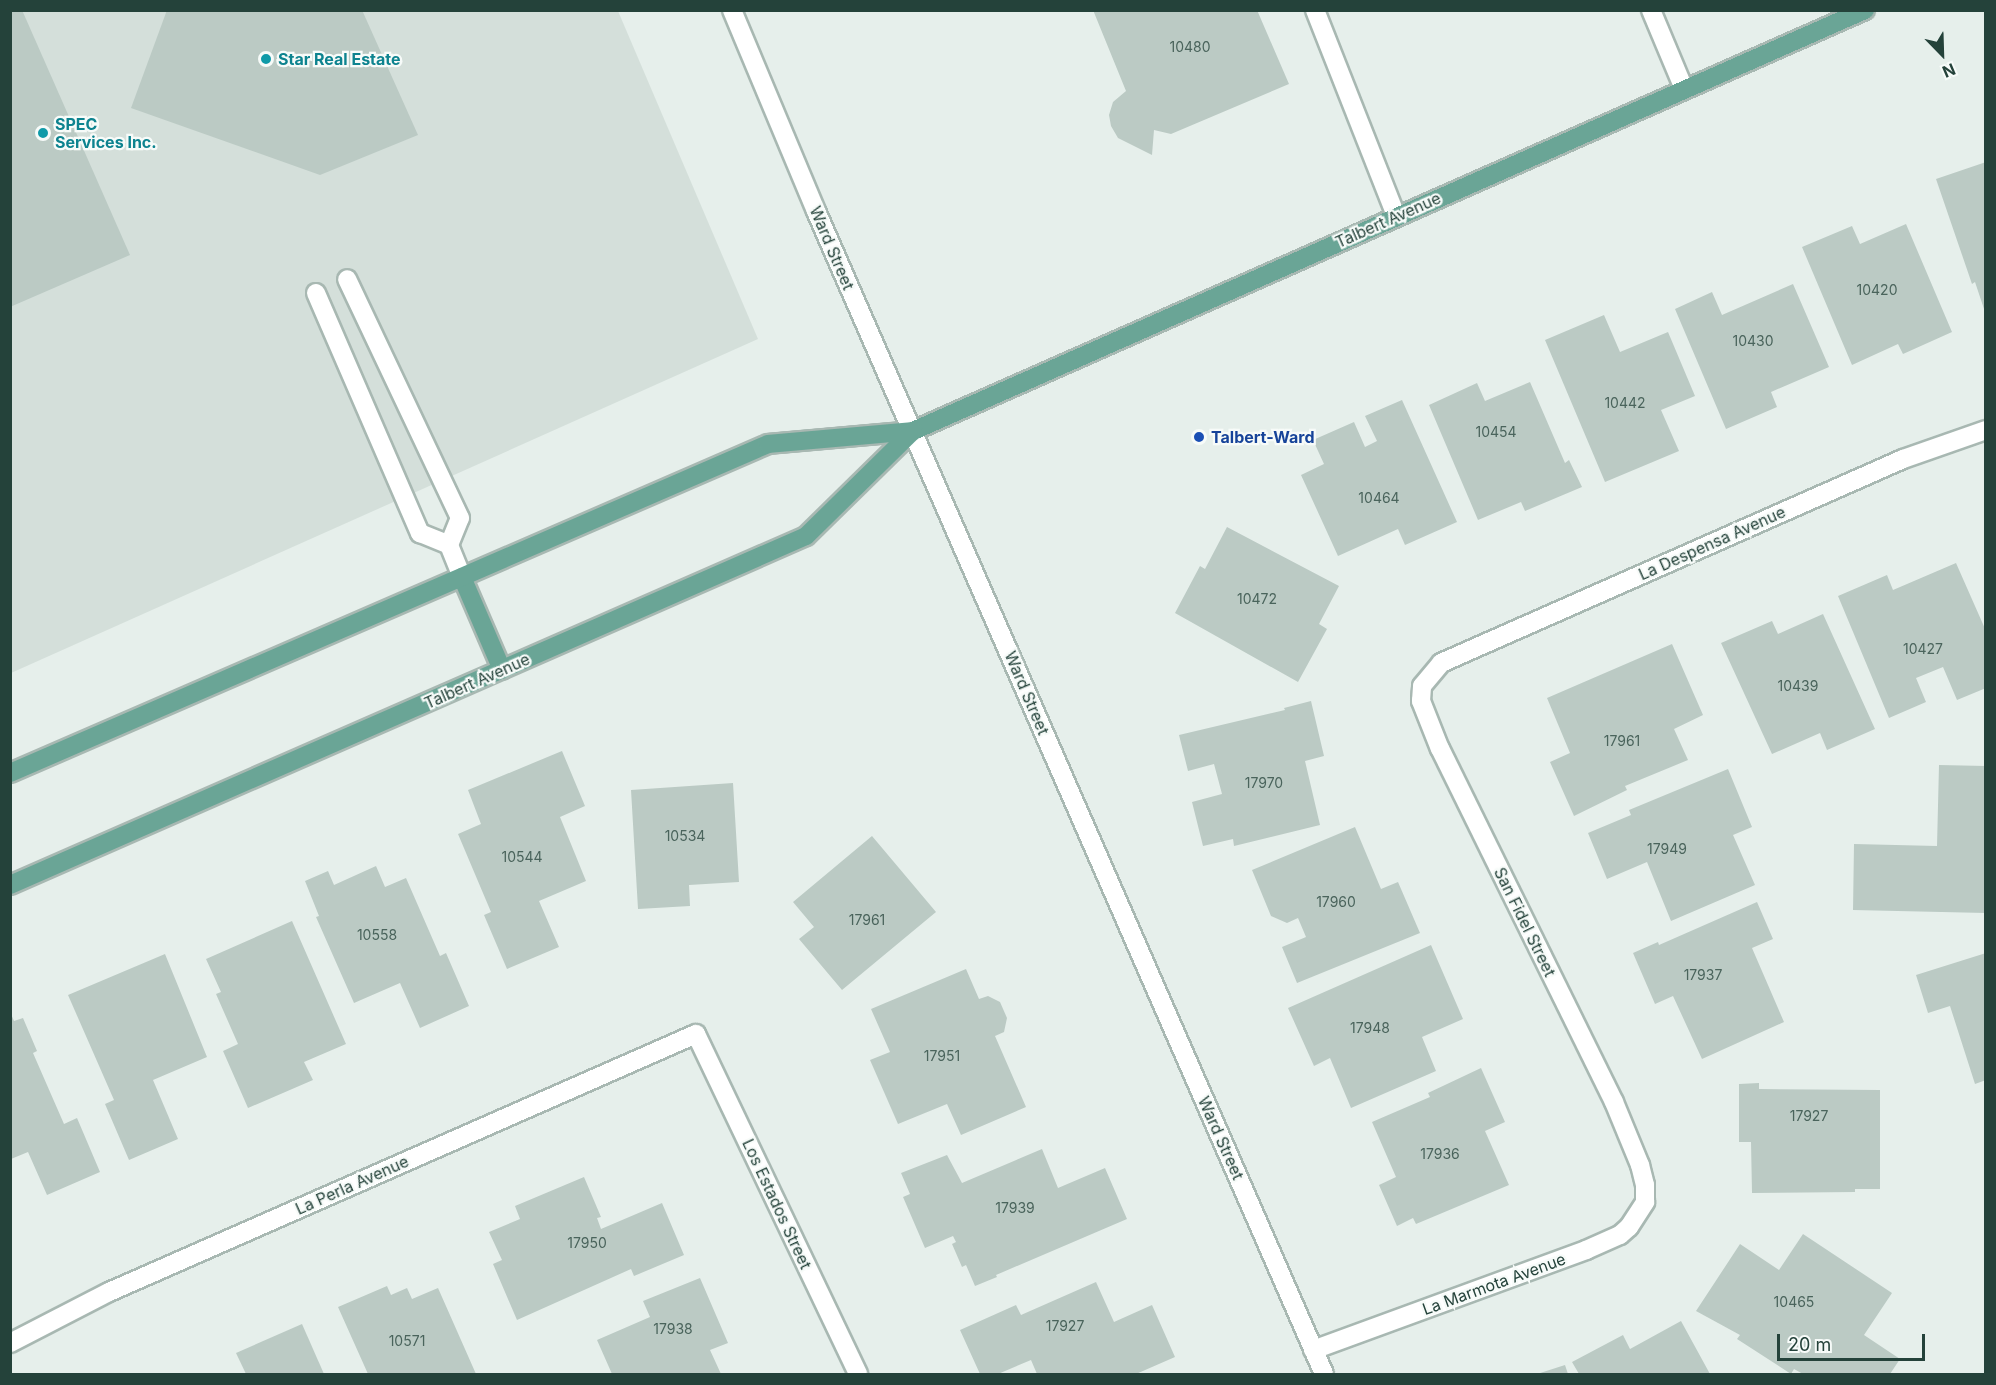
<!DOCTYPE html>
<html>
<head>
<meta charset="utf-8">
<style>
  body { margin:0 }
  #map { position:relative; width:1996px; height:1385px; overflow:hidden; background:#e6efeb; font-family:Inter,sans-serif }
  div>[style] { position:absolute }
  .built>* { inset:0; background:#d4dfda }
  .building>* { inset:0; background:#bbcac4 }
  .roads { filter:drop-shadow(2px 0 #a8b8b2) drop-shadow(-2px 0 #a8b8b2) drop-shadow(0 2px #a8b8b2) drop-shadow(0 -2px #a8b8b2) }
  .lane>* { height:18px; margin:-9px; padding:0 9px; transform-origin:9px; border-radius:9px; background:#fff }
  .street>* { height:18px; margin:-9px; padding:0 9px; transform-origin:9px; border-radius:9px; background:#fff }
  .secondary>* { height:18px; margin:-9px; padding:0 9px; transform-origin:9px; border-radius:9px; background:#fff }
  .primary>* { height:18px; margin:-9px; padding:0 9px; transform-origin:9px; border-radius:9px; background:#6aa596 }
  .dots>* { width:16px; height:16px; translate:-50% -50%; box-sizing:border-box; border:3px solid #f7fbf9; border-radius:50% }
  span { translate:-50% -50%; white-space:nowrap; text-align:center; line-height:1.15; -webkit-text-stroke:4.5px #f7fbf9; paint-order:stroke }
  .number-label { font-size:14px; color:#4a645c }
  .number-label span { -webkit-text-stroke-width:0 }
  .culture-label { font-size:16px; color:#0d838f; font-weight:700 }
  .left { translate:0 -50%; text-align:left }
  .street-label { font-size:16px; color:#24423a }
  .transit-label { font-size:16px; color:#164399; font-weight:700 }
  .frame { position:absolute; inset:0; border:12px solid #24423a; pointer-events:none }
  .north { position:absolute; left:1912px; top:24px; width:60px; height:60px; -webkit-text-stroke:4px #f7fbf9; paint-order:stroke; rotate:157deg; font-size:16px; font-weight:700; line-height:24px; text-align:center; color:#24423a }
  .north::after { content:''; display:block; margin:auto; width:21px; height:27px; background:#24423a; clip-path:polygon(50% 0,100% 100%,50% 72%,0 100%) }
  .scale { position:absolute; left:1777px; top:1334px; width:148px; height:27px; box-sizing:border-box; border:3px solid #24423a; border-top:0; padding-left:8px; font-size:18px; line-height:21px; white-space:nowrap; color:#24423a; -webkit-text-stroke:4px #f7fbf9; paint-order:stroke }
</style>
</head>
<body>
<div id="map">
  <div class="built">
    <i style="clip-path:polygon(10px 11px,618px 11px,758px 339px,11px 673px)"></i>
  </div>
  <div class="building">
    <i style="clip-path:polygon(10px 10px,22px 10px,130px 255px,10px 307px)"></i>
    <i style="clip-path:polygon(167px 10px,362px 10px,418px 135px,320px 175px,131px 108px)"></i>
    <i style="clip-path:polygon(1093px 10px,1257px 10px,1289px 84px,1171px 134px,1154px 130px,1152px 155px,1118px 138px,1111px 126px,1109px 115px,1113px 102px,1126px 91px)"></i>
    <i style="clip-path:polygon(1986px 162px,1986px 312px,1985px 312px,1975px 282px,1972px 284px,1936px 179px)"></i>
    <i style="clip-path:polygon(1906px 224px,1952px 332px,1903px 354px,1898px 344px,1852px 365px,1802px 247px,1852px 226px,1860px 244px)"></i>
    <i style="clip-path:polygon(1793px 284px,1829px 367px,1771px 392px,1777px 407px,1726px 429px,1675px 309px,1712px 292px,1722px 315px)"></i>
    <i style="clip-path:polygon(1604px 315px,1620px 352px,1668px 332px,1695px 396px,1661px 410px,1679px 451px,1605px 482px,1545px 340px)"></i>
    <i style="clip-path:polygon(1530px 382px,1565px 463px,1569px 460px,1582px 487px,1525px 511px,1521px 502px,1478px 520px,1429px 405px,1477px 383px,1485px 401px)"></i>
    <i style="clip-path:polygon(1402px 400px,1457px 522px,1405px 545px,1398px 529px,1338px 556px,1301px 475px,1324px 464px,1313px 440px,1354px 422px,1365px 447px,1377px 441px,1365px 416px)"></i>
    <i style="clip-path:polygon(1227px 527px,1339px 586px,1319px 624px,1327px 629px,1298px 682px,1175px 613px,1200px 566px,1205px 569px)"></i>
    <i style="clip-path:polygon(1956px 563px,1986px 631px,1986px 688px,1957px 700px,1943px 667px,1916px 678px,1926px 702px,1889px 718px,1838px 596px,1887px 575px,1893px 590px)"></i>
    <i style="clip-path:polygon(1823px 614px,1875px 729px,1827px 750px,1820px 733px,1772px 754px,1721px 643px,1772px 621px,1778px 634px)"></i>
    <i style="clip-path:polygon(1672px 644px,1703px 715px,1674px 729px,1688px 760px,1625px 786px,1627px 790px,1574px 816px,1550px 762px,1570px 753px,1547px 698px)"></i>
    <i style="clip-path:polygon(1311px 701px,1324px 756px,1305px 761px,1320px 825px,1234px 846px,1233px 839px,1203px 846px,1192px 802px,1222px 794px,1214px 764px,1188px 771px,1179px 735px,1285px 710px,1284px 708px)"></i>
    <i style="clip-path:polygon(562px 751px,585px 806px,560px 817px,586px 881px,539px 901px,559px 947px,507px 969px,484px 915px,491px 912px,458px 834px,481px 824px,468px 790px)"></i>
    <i style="clip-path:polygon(1939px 765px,1986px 766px,1986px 913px,1853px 910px,1854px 844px,1937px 846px)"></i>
    <i style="clip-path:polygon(1728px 769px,1752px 827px,1733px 835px,1755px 885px,1671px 921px,1647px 862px,1607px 879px,1588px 833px,1631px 815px,1629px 810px)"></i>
    <i style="clip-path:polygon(733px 783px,739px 882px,689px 885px,690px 906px,638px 909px,631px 790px)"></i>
    <i style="clip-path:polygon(1355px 827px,1381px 889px,1398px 882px,1420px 933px,1297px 983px,1282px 947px,1306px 937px,1298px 918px,1287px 923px,1271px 916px,1252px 870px)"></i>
    <i style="clip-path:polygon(872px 836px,936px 912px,842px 990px,799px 939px,814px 927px,793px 902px)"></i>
    <i style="clip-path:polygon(376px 866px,385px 887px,406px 878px,440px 956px,446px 953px,469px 1006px,420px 1028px,400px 983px,354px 1003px,316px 917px,319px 916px,305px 881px,328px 871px,334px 885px)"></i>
    <i style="clip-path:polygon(1757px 902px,1773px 939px,1752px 948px,1784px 1022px,1702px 1059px,1673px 996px,1655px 1004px,1633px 953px,1658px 942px,1659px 945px)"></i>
    <i style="clip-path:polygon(292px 921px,346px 1044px,304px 1062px,313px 1080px,248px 1108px,223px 1051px,238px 1044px,216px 994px,221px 992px,206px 959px)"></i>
    <i style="clip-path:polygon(1431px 945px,1463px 1019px,1422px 1037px,1436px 1071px,1351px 1108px,1330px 1058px,1314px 1066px,1288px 1008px)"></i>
    <i style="clip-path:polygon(1986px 953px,1986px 1080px,1975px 1084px,1950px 1006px,1928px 1013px,1916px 975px)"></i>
    <i style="clip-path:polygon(165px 954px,207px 1057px,153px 1080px,178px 1139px,129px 1160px,105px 1104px,114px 1100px,68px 995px)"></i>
    <i style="clip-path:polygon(966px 969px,979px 999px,988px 996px,1000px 1002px,1007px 1018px,1004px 1032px,995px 1036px,1026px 1107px,961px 1135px,947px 1104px,898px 1124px,870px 1060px,890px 1052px,871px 1009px)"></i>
    <i style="clip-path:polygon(11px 1014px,14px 1021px,23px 1018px,37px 1051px,33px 1053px,64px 1124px,77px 1118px,100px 1172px,47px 1195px,28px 1152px,11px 1159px)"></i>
    <i style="clip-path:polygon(1481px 1068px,1505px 1122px,1485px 1131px,1509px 1185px,1416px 1224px,1413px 1218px,1397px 1226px,1379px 1185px,1396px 1177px,1372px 1122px,1430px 1097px,1428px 1093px)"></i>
    <i style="clip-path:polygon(1759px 1083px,1759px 1089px,1880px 1090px,1880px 1189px,1855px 1189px,1855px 1192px,1752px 1193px,1751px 1142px,1739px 1142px,1739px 1084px)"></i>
    <i style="clip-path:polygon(1042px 1149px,1058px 1188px,1105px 1168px,1127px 1219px,996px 1275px,997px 1277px,975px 1286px,966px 1265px,962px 1267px,952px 1244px,956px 1242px,953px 1236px,925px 1248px,903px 1197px,910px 1194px,901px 1173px,947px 1155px,962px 1183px)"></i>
    <i style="clip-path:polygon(584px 1177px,601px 1217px,597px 1218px,601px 1229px,662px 1203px,684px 1255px,634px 1276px,631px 1269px,517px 1320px,493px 1264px,502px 1260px,489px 1232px,520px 1219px,515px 1206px)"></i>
    <i style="clip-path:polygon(1803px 1234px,1892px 1293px,1864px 1335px,1900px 1359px,1890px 1374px,1803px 1374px,1794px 1369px,1791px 1374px,1737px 1339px,1740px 1335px,1696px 1311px,1740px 1244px,1779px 1270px)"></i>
    <i style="clip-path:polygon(700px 1278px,728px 1343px,710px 1350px,721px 1374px,612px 1374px,597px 1340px,650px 1317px,643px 1301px)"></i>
    <i style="clip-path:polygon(1096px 1282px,1114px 1322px,1152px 1305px,1175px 1357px,1136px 1374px,1037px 1374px,1031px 1360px,998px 1374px,980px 1374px,960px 1330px,1016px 1305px,1021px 1315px)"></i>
    <i style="clip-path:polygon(387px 1286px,391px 1295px,407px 1288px,412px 1299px,438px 1288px,476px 1374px,368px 1374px,338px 1307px)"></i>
    <i style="clip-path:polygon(1681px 1321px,1710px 1374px,1579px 1374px,1572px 1362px,1623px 1335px,1630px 1349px)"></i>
    <i style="clip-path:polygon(302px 1324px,324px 1374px,246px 1374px,236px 1353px)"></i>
    <i style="clip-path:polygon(1565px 1365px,1568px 1374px,1537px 1374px)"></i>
  </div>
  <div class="roads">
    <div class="lane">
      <i style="left:1315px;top:10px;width:221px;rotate:68.5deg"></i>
      <i style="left:1651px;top:10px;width:86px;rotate:67.3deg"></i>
      <i style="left:316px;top:293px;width:262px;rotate:66.6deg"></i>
      <i style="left:420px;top:533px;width:31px;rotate:22deg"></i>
      <i style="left:449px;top:545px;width:29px;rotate:-68deg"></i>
      <i style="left:460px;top:518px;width:264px;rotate:-115.3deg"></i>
      <i style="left:449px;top:545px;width:35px;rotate:68deg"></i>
    </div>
    <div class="street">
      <i style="left:10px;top:1343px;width:111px;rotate:-27.3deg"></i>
      <i style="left:109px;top:1292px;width:641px;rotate:-23.73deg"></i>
      <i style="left:696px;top:1034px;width:377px;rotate:64.5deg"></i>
      <i style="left:1313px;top:1350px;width:291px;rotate:-20.1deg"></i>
      <i style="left:1586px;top:1250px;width:37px;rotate:-24deg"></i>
      <i style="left:1620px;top:1235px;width:12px;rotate:-42deg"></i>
      <i style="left:1629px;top:1227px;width:30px;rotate:-57deg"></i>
      <i style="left:1645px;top:1202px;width:17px;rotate:-90deg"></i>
      <i style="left:1645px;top:1185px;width:21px;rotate:-104deg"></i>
      <i style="left:1640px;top:1165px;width:68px;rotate:-112.4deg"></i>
      <i style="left:1614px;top:1102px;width:394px;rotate:-116.2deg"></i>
      <i style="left:1440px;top:749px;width:52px;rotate:-111.6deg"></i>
      <i style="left:1421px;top:701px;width:15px;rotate:-86deg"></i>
      <i style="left:1422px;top:686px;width:30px;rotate:-50deg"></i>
      <i style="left:1441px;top:663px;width:505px;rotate:-23.82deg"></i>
      <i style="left:1903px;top:459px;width:88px;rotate:-19.3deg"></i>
    </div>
    <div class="secondary">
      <i style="left:732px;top:10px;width:218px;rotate:67.3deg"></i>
      <i style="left:816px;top:211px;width:1269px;rotate:66.4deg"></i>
    </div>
    <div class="primary">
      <i style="left:462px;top:577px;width:101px;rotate:66.7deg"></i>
      <i style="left:10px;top:773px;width:826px;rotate:-23.46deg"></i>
      <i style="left:768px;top:444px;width:146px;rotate:-5.1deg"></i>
      <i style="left:913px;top:431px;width:1041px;rotate:-23.86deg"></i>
      <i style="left:10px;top:885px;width:869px;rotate:-23.67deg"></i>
      <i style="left:806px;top:536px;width:150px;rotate:-44.5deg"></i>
    </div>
  </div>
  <div class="dots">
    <i style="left:266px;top:59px;background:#0f9aa8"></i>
    <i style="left:43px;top:133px;background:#0f9aa8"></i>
    <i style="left:1199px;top:437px;background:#1a4fb4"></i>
  </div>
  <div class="number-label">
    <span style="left:1190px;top:47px">10480</span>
    <span style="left:1877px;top:290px">10420</span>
    <span style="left:1753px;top:341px">10430</span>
    <span style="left:1625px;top:403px">10442</span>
    <span style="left:1496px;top:432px">10454</span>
    <span style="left:1379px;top:498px">10464</span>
    <span style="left:1257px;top:599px">10472</span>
    <span style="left:1923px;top:649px">10427</span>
    <span style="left:1798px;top:686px">10439</span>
    <span style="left:1622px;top:741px">17961</span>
    <span style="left:1264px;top:783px">17970</span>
    <span style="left:685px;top:836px">10534</span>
    <span style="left:1667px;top:849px">17949</span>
    <span style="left:522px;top:857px">10544</span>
    <span style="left:1336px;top:902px">17960</span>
    <span style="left:867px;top:920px">17961</span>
    <span style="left:377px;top:935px">10558</span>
    <span style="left:1703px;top:975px">17937</span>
    <span style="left:1370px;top:1028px">17948</span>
    <span style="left:942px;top:1056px">17951</span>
    <span style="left:1809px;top:1116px">17927</span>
    <span style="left:1440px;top:1154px">17936</span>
    <span style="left:1015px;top:1208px">17939</span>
    <span style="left:587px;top:1243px">17950</span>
    <span style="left:1794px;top:1302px">10465</span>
    <span style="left:1065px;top:1326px">17927</span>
    <span style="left:673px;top:1329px">17938</span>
    <span style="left:407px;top:1341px">10571</span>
  </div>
  <div class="culture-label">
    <span class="left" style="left:278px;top:59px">Star Real Estate</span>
    <span class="left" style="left:55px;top:133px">SPEC<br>Services Inc.</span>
  </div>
  <div class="street-label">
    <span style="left:1388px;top:220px;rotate:-24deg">Talbert Avenue</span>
    <span style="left:832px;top:248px;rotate:67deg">Ward Street</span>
    <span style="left:1712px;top:543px;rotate:-24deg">La Despensa Avenue</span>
    <span style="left:477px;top:681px;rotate:-24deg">Talbert Avenue</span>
    <span style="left:1027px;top:693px;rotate:67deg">Ward Street</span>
    <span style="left:1525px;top:922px;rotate:64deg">San Fidel Street</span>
    <span style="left:1221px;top:1138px;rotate:66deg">Ward Street</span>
    <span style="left:352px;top:1185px;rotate:-24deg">La Perla Avenue</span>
    <span style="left:777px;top:1204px;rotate:65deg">Los Estados Street</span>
    <span style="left:1494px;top:1284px;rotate:-20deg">La Marmota Avenue</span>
  </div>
  <div class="transit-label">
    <span class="left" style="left:1211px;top:437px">Talbert-Ward</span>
  </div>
  <div class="frame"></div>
  <div class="north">N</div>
  <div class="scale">20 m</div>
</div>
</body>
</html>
